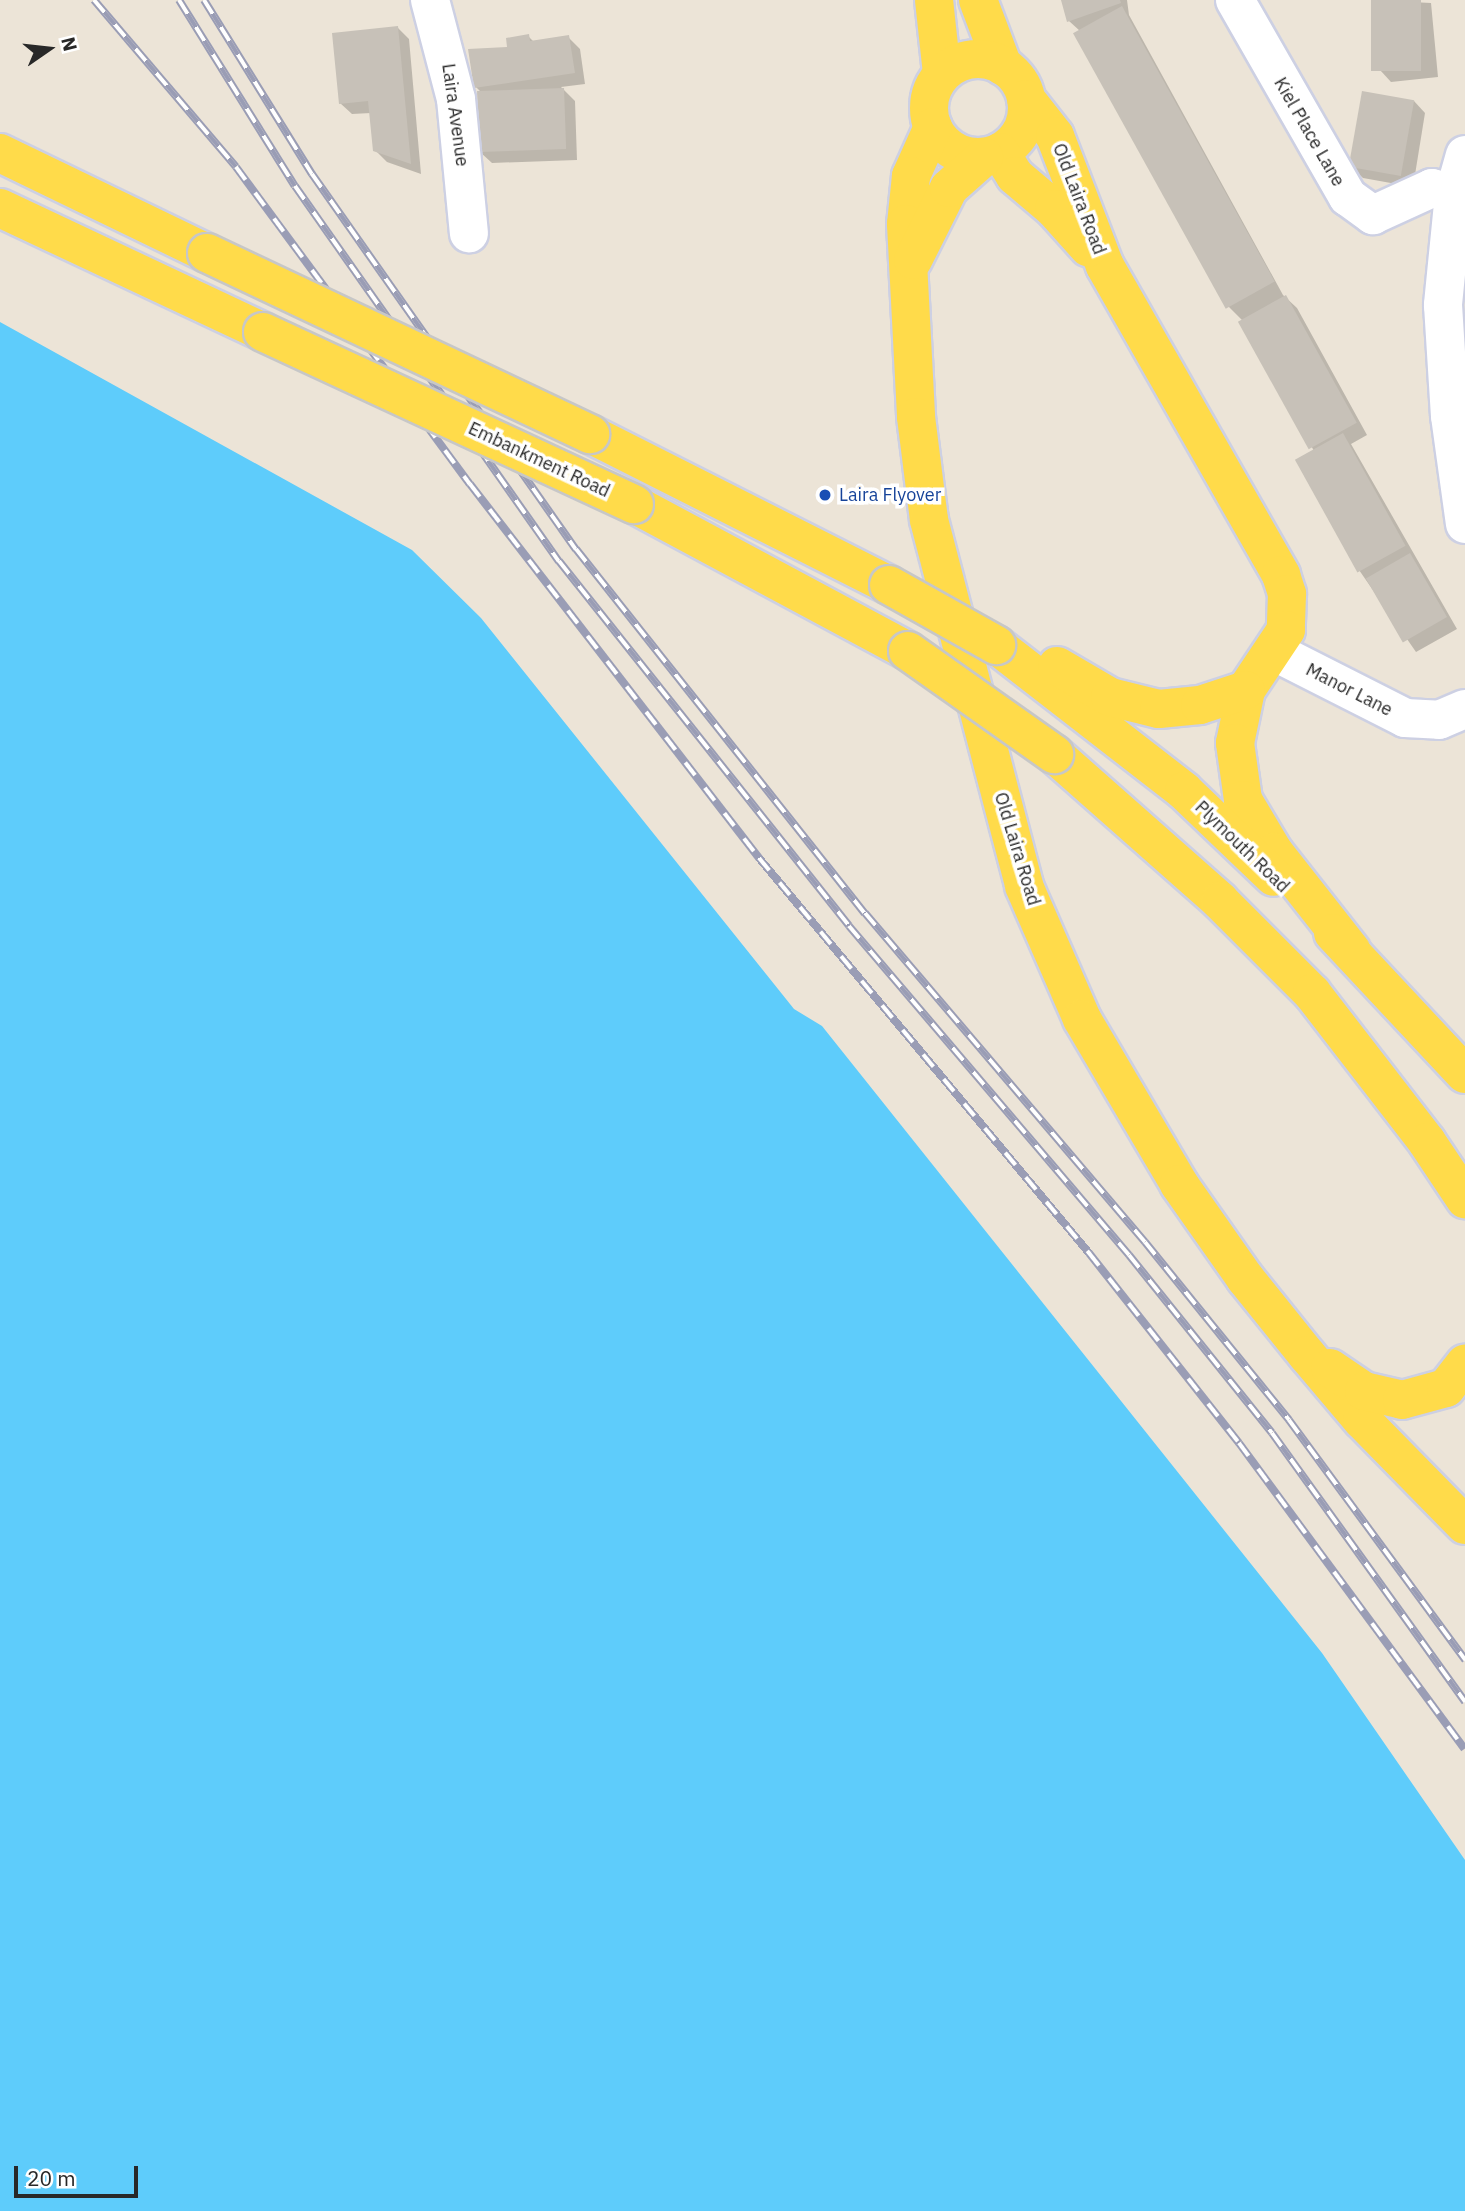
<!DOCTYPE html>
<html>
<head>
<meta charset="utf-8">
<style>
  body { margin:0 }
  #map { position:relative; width:1465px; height:2211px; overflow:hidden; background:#ece4d7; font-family:"IBM Plex Sans",sans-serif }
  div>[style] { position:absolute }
  .water>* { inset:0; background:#5eccfb }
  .shadow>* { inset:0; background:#0003 }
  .building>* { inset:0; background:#c7c1b8; transform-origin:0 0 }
  .roads { filter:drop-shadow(2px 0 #cdd0e3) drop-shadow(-2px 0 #cdd0e3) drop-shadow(0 2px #cdd0e3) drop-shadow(0 -2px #cdd0e3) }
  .minor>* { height:38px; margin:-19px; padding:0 19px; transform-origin:19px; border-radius:19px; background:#fff }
  .major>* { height:38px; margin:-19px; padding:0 19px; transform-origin:19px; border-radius:19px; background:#ffdb4a }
  .major>.ring { margin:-19px; padding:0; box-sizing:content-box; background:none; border:38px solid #ffdb4a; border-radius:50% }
  .rail>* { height:8px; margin-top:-4px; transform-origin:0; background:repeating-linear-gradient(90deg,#fff 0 16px,#9a9db5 0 32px); box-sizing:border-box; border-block:2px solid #9a9db5 }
  .bridges { filter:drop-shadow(2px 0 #c7c7c7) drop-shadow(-2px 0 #c7c7c7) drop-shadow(0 2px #c7c7c7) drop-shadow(0 -2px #c7c7c7) }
  .major-bridge>* { height:38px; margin:-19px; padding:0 19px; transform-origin:19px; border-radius:19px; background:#ffdb4a }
  .dots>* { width:19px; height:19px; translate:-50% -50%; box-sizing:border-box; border:4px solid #fff; border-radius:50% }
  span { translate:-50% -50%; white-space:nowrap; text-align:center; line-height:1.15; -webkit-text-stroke:7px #fff; paint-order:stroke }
  .street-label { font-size:18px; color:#282828 }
  .transit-label { font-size:18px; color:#164399 }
  .left { translate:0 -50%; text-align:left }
  .north { position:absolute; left:14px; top:14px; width:70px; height:70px; -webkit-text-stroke:5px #fff; paint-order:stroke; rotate:76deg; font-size:19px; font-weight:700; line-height:28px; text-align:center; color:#282828 }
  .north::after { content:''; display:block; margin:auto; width:24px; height:32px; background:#282828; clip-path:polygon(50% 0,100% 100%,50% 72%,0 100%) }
  .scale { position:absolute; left:14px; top:2166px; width:124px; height:32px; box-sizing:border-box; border:4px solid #282828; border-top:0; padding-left:9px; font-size:21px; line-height:24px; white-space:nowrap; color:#282828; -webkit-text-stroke:5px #fff; paint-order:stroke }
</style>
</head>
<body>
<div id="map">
  <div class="water">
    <i style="clip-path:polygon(0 322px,412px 550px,481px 618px,794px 1009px,822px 1026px,1322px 1653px,1465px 1860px,1465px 2211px,0 2211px)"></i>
  </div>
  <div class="shadow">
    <i style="clip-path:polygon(1063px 0,1127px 0,1129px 15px,1283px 295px,1297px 308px,1367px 435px,1351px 444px,1457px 629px,1416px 652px,1359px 570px,1314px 451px,1242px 320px,1229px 307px,1080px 31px,1069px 21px)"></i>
    <i style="clip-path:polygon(1373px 0,1431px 3px,1438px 77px,1391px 82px,1380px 70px)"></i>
    <i style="clip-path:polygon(398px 28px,409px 39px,421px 174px,387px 162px,375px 150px,371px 113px,352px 114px,340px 103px)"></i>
    <i style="clip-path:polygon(528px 36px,534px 42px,568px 37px,580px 49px,585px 84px,561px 87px,575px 101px,577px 160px,492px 163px,480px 152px,482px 93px,476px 87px,510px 48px)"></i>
    <i style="clip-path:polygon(1414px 101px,1425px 113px,1413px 187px,1363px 178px,1351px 167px)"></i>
  </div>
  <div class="building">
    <i style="clip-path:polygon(1061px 0,1120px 0,1121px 3px,1067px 22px)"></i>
    <i style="left:1371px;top:0;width:50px;height:71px"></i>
    <i style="left:1122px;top:6px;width:315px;height:56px;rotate:61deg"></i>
    <i style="clip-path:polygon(398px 26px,411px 164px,373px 151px,368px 101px,339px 104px,332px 33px)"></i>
    <i style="clip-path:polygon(529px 34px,530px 41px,569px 35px,575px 73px,474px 88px,468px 49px,507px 47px,506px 38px)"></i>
    <i style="left:564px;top:88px;width:61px;height:87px;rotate:88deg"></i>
    <i style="left:1362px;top:91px;width:53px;height:77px;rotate:10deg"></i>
    <i style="left:1286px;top:295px;width:146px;height:55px;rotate:61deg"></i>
    <i style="left:1343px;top:433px;width:129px;height:55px;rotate:61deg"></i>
    <i style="left:1410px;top:553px;width:74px;height:51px;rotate:60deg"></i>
  </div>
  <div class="roads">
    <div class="minor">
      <i style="left:430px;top:0;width:102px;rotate:75.3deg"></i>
      <i style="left:456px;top:99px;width:135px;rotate:84.5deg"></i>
      <i style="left:1235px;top:0;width:227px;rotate:60.2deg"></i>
      <i style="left:1348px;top:197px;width:31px;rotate:36deg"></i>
      <i style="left:1373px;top:215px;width:65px;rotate:-24.6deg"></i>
      <i style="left:1432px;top:188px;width:23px;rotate:15deg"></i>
      <i style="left:1465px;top:155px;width:41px;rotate:105.8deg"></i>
      <i style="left:1454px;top:194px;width:112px;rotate:95.7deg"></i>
      <i style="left:1443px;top:305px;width:111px;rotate:86.4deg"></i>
      <i style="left:1450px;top:416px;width:109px;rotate:82.1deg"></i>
      <i style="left:1275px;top:652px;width:146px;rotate:26.9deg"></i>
      <i style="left:1405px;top:718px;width:34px;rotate:3deg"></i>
      <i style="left:1439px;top:720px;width:28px;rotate:-23deg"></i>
    </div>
    <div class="major">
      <i style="left:934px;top:0;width:74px;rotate:83.8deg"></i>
      <i style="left:978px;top:0;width:71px;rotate:69.3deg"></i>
      <i class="ring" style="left:929px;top:59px;width:60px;height:60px"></i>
      <i style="left:1026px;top:99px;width:47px;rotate:51.9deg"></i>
      <i style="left:1055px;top:136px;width:139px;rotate:69deg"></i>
      <i style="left:1105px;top:266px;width:356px;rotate:60.3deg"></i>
      <i style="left:1281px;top:575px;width:20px;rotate:72deg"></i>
      <i style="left:1287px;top:594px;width:36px;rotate:92deg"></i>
      <i style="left:1286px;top:630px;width:72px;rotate:123.7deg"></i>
      <i style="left:1246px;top:690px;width:54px;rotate:101.7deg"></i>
      <i style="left:1235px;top:743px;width:58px;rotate:82deg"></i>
      <i style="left:1243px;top:800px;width:61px;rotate:59.2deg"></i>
      <i style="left:1274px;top:852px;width:125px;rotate:51.8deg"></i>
      <i style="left:933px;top:127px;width:54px;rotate:114.2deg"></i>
      <i style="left:911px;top:176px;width:48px;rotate:95.9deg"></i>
      <i style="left:906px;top:224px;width:193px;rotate:87deg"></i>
      <i style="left:916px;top:417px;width:104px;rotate:82.8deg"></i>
      <i style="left:929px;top:520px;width:378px;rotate:75.4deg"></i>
      <i style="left:1024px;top:886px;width:145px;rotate:66.4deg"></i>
      <i style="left:1082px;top:1019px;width:191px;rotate:59.5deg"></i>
      <i style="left:1179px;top:1184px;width:115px;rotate:54.9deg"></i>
      <i style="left:1245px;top:1278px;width:99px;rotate:51.2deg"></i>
      <i style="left:1307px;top:1355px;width:85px;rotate:49.8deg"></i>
      <i style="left:1362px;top:1420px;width:147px;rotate:45.6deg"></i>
      <i style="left:1000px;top:152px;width:28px;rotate:58deg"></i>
      <i style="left:1015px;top:176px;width:51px;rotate:40.2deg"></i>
      <i style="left:1054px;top:209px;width:52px;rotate:48.1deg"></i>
      <i style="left:0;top:153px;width:230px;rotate:25.8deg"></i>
      <i style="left:0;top:208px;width:291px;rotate:25.2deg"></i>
      <i style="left:913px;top:260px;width:80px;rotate:-63.4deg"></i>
      <i style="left:949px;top:188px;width:47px;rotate:-41.5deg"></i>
      <i style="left:590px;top:434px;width:335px;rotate:26.8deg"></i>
      <i style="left:634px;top:504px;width:311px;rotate:28.2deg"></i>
      <i style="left:996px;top:645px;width:238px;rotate:37.8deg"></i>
      <i style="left:1184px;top:791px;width:124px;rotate:43.7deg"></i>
      <i style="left:1057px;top:666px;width:61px;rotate:30.3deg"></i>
      <i style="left:1110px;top:697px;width:50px;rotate:13.8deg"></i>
      <i style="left:1159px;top:709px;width:41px;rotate:-5.6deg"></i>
      <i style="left:1200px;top:705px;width:48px;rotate:-18.1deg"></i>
      <i style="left:1054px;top:754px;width:222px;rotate:41.5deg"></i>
      <i style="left:1220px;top:901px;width:130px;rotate:45deg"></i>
      <i style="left:1312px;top:993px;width:188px;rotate:52.3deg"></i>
      <i style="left:1427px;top:1142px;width:69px;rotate:56.3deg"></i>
      <i style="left:1333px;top:933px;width:193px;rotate:46.9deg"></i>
      <i style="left:1330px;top:1368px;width:41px;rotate:34.1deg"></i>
      <i style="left:1364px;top:1391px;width:39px;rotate:13deg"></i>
      <i style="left:1402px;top:1400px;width:46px;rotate:-15.3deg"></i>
      <i style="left:1446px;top:1388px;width:31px;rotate:-52deg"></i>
    </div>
  </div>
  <div class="rail">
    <i style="left:94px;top:0;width:219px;rotate:49.6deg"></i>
    <i style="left:236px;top:167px;width:394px;rotate:53.6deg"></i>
    <i style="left:470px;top:484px;width:473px;rotate:52.3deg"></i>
    <i style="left:759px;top:858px;width:515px;rotate:50.12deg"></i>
    <i style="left:1089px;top:1253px;width:242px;rotate:51.7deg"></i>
    <i style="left:1239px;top:1443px;width:380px;rotate:53.6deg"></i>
    <i style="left:179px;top:0;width:219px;rotate:58.1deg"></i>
    <i style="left:295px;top:186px;width:459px;rotate:54.9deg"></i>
    <i style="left:559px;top:561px;width:466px;rotate:51.5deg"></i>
    <i style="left:849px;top:926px;width:432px;rotate:49.6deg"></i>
    <i style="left:1129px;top:1255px;width:228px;rotate:51.2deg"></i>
    <i style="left:1272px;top:1433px;width:331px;rotate:54.3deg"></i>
    <i style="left:204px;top:0;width:205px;rotate:58.2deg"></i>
    <i style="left:312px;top:174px;width:459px;rotate:54.9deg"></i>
    <i style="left:576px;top:549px;width:465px;rotate:51.6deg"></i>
    <i style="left:865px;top:913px;width:432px;rotate:49.6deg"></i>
    <i style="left:1145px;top:1242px;width:229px;rotate:51deg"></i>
    <i style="left:1289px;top:1420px;width:298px;rotate:53.7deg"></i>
  </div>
  <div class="bridges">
    <div class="major-bridge">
      <i style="left:207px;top:253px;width:424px;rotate:25.3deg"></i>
      <i style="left:263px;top:332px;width:409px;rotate:24.9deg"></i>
      <i style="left:889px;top:585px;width:123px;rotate:29.3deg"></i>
      <i style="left:908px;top:651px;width:179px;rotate:35.2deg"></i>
    </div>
  </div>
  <div class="dots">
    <i style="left:825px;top:495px;background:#1a4fb4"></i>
  </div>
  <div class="street-label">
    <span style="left:455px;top:115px;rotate:82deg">Laira Avenue</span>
    <span style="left:1309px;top:132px;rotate:60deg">Kiel Place Lane</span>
    <span style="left:1079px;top:199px;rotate:69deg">Old Laira Road</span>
    <span style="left:539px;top:460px;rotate:25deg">Embankment Road</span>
    <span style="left:1349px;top:690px;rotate:27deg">Manor Lane</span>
    <span style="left:1242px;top:847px;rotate:44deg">Plymouth Road</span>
    <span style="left:1017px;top:849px;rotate:73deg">Old Laira Road</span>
  </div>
  <div class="transit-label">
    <span class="left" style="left:839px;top:495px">Laira Flyover</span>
  </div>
  <div class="north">N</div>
  <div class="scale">20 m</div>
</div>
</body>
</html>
